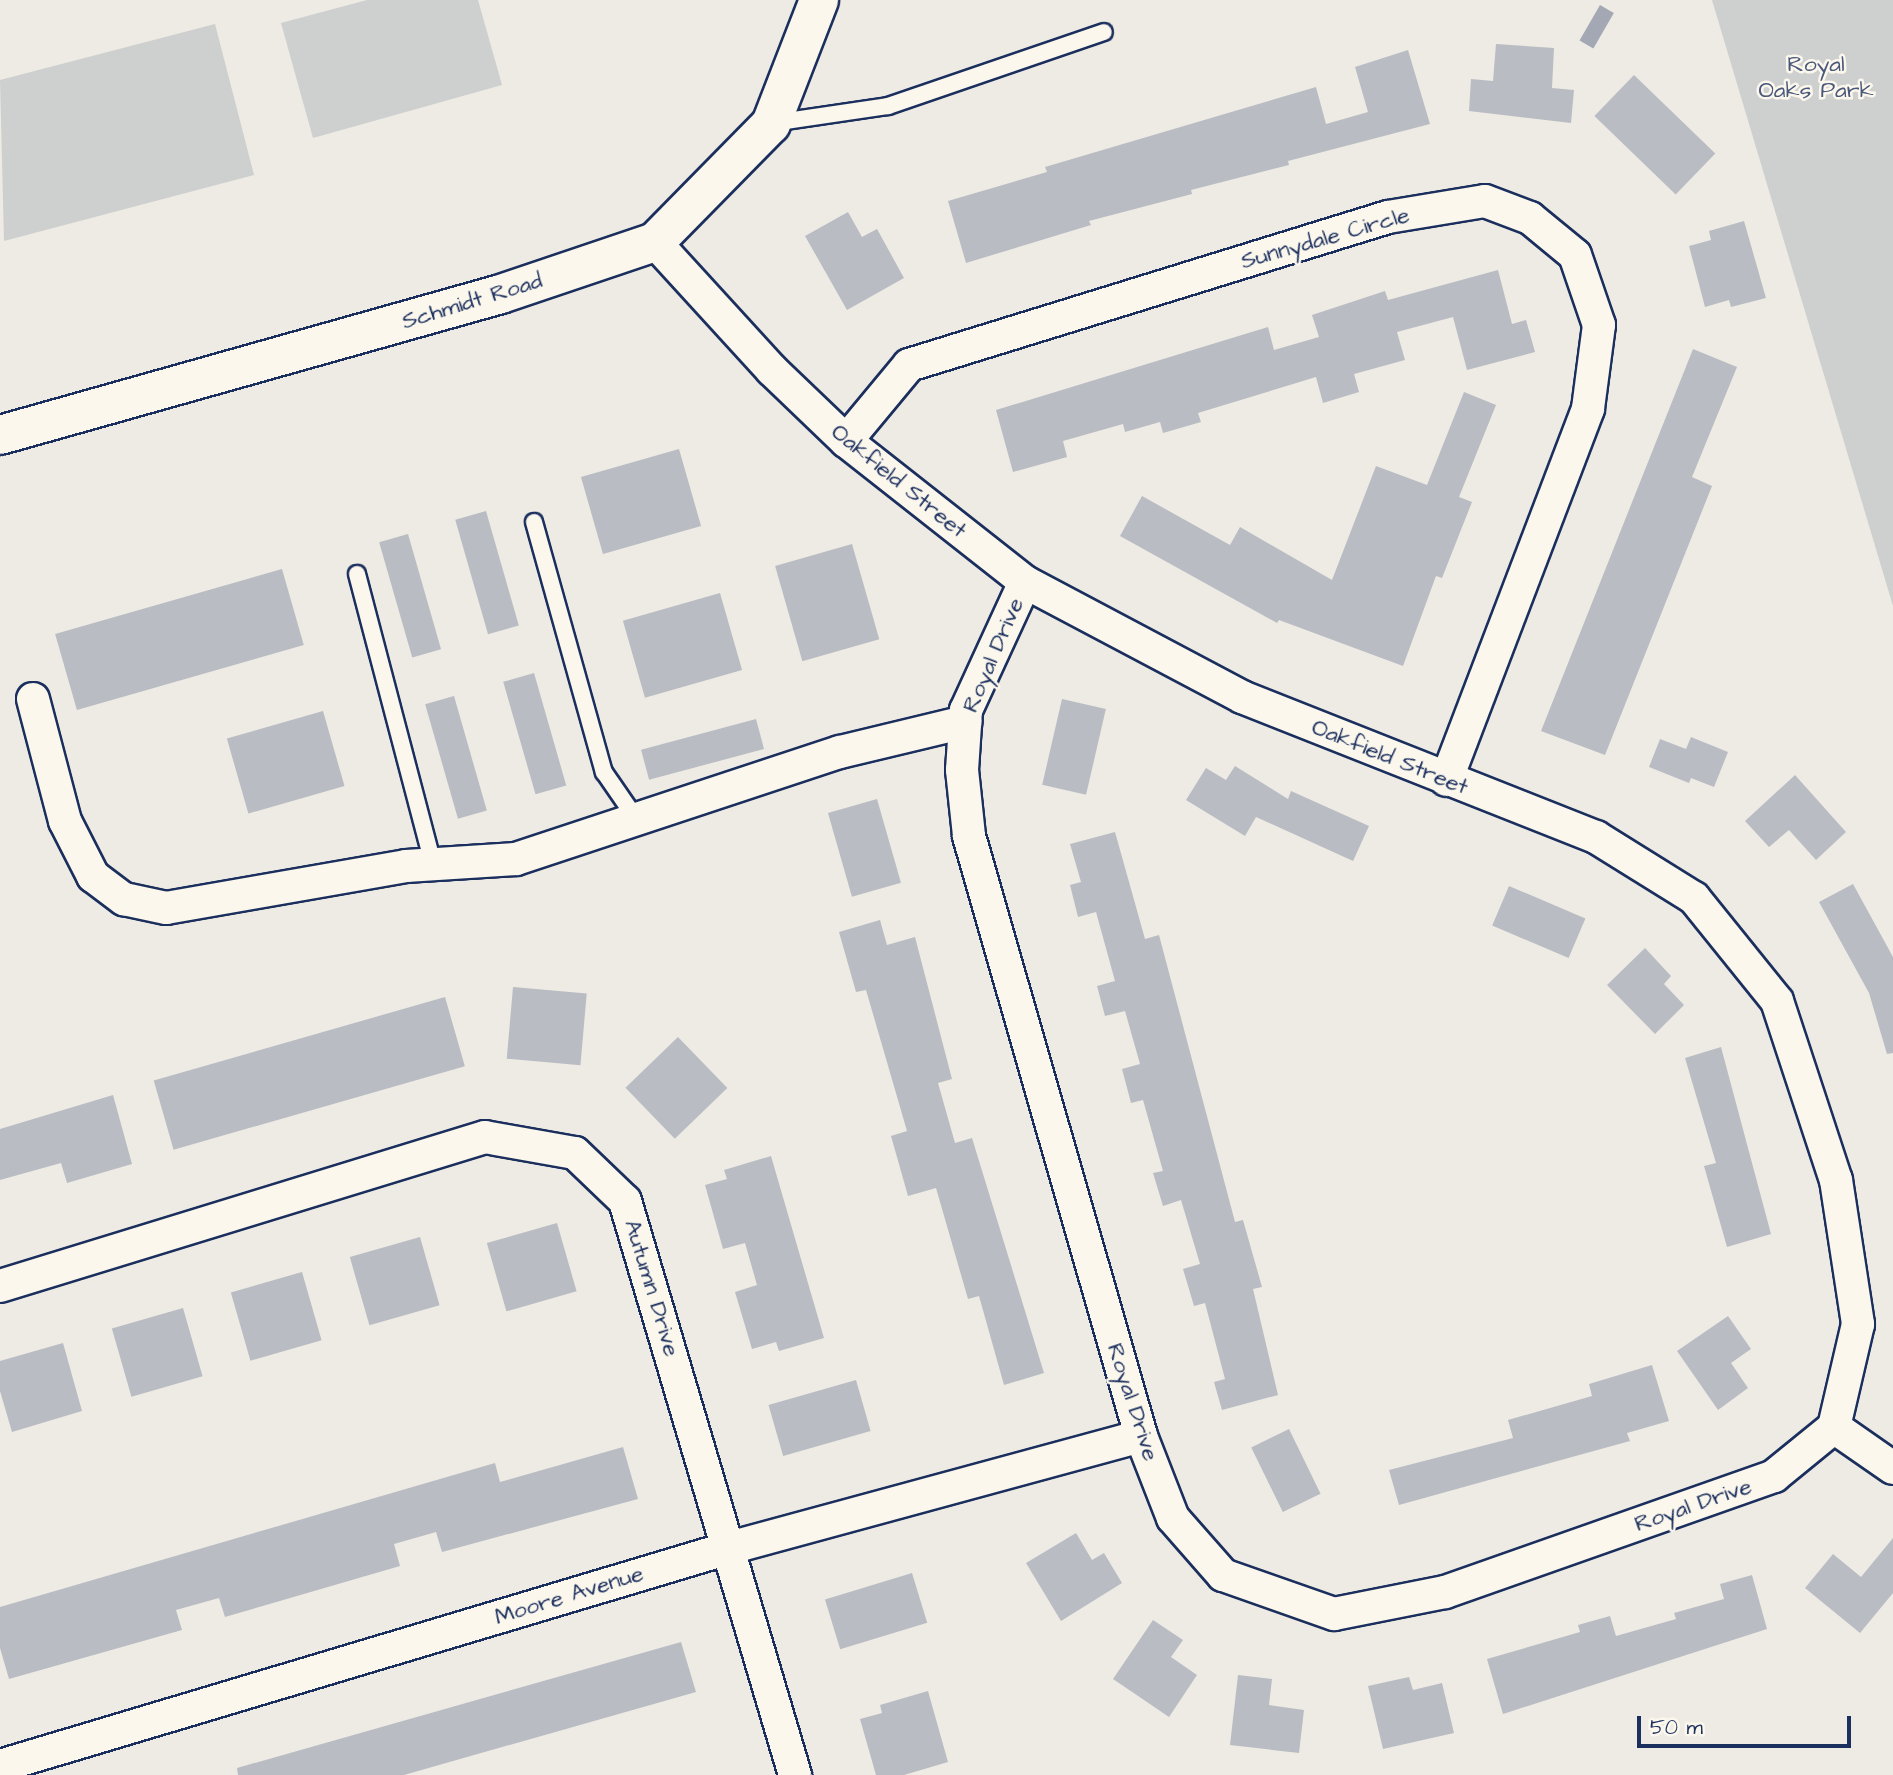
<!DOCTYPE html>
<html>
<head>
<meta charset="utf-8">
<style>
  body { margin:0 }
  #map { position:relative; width:1893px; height:1775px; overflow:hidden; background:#eeebe4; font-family:"Architects Daughter",sans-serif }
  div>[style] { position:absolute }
  .green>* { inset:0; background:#cecfcf }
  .water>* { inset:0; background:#a3a8b4; transform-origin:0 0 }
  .building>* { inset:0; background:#b9bcc3; transform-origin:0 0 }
  .roads { filter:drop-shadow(2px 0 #1b2f5e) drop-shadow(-2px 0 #1b2f5e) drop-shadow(0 2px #1b2f5e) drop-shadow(0 -2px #1b2f5e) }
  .service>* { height:16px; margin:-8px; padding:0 8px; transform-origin:8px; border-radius:8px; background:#fbf7ec }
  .minor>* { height:32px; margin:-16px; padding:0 16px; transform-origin:16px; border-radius:16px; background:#fbf7ec }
  .tertiary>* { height:38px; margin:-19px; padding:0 19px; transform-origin:19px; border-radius:19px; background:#fbf7ec }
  span { translate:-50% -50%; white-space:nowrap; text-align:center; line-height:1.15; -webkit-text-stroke:5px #fbf7ec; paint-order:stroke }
  .park-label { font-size:23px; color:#48577a }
  .street-label { font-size:23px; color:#1b2f5e }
  .scale { position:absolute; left:1637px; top:1716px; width:214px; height:32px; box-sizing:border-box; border:4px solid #1b2f5e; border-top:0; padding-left:9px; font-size:21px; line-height:24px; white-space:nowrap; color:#1b2f5e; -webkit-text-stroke:5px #fbf7ec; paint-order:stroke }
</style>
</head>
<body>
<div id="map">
  <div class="green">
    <i style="clip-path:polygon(367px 0,478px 0,502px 85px,313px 138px,281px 23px)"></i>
    <i style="clip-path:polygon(1712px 0,1893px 0,1893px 606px)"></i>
    <i style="clip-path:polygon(215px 24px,254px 175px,4px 241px,0 80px)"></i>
  </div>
  <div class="water">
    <i style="left:1600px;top:5px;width:16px;height:41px;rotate:30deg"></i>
  </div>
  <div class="building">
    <i style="clip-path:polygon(1496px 44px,1554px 48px,1552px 88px,1574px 90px,1571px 123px,1469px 111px,1471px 79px,1493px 81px)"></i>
    <i style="clip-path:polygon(1408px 50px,1430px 124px,1288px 161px,1289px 165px,1191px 190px,1192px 194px,1089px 221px,1091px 225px,966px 263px,948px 201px,1047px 172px,1045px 167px,1316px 87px,1326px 124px,1368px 112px,1355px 67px)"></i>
    <i style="left:1634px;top:75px;width:113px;height:57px;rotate:44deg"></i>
    <i style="clip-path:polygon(848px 212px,862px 237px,877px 229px,904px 278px,847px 310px,805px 236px)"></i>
    <i style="clip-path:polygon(1744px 221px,1766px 298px,1731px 307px,1729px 300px,1705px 307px,1689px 246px,1711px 240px,1709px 231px)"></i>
    <i style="clip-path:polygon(1498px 270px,1512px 324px,1526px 320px,1535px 352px,1467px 370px,1453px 317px,1397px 332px,1405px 360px,1354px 374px,1359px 392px,1323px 403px,1316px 377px,1198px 413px,1201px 422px,1163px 433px,1160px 422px,1125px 432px,1123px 424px,1063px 441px,1067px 457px,1013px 472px,996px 410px,1268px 327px,1274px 350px,1319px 337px,1312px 315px,1385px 291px,1388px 300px)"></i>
    <i style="clip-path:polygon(1693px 349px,1737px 367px,1692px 477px,1712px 486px,1605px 755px,1541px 731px)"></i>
    <i style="clip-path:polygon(1464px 392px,1496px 405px,1459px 497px,1472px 502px,1442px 578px,1436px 576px,1403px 666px,1279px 620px,1277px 623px,1120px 536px,1142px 496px,1230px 545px,1240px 527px,1332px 580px,1376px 466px,1427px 485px)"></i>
    <i style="left:679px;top:449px;width:80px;height:102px;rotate:74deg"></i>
    <i style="left:486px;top:511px;width:119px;height:32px;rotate:74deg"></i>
    <i style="left:408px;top:534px;width:120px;height:30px;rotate:74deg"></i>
    <i style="left:852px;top:544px;width:99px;height:80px;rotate:74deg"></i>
    <i style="left:282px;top:569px;width:79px;height:236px;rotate:74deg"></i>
    <i style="left:720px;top:593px;width:80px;height:101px;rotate:74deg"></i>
    <i style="left:534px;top:673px;width:117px;height:32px;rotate:74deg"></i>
    <i style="left:454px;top:696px;width:119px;height:30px;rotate:74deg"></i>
    <i style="left:1062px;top:699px;width:45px;height:88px;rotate:13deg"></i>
    <i style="left:323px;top:711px;width:78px;height:100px;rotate:74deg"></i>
    <i style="left:756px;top:719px;width:31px;height:119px;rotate:75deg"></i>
    <i style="clip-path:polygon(1691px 737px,1728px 752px,1714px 787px,1691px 778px,1689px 783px,1649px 767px,1660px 739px,1686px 749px)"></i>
    <i style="clip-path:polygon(1235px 766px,1288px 799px,1291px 791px,1369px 826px,1353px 861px,1256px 817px,1245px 836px,1186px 800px,1206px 768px,1226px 780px)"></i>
    <i style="clip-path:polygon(1795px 775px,1846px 832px,1816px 860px,1789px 830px,1769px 847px,1745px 821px)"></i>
    <i style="left:877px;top:799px;width:87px;height:51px;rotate:74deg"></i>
    <i style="clip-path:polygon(1115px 832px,1145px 939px,1159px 935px,1235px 1222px,1243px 1220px,1262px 1287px,1253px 1289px,1278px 1395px,1222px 1410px,1214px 1382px,1225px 1379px,1205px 1303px,1194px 1306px,1183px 1269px,1200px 1264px,1181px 1200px,1163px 1206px,1153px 1173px,1163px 1171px,1143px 1100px,1131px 1103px,1122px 1069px,1140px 1064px,1125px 1011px,1105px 1016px,1097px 986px,1115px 981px,1096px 912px,1078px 917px,1070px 885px,1081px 882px,1070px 844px)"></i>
    <i style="clip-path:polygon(1853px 884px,1893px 957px,1893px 1053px,1887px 1054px,1869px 993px,1819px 902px)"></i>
    <i style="left:1509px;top:886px;width:83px;height:43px;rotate:23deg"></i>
    <i style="clip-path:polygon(880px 920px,887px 945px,915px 937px,952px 1079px,938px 1083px,955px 1143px,972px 1138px,1044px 1373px,1004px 1385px,979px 1296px,968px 1299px,936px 1188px,908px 1196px,891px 1136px,907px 1131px,866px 990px,856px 992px,839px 932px)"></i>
    <i style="clip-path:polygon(1645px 948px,1671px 976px,1664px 984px,1684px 1005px,1655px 1034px,1607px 985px)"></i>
    <i style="left:513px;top:987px;width:74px;height:72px;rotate:5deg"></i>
    <i style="left:445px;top:997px;width:72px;height:303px;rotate:74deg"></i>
    <i style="left:678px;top:1037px;width:71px;height:73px;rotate:46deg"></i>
    <i style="clip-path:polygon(1721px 1047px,1771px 1234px,1727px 1247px,1704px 1166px,1716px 1163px,1685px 1058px)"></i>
    <i style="clip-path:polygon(113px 1095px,132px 1164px,67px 1183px,61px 1163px,0 1180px,0 1129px)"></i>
    <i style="clip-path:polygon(771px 1156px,824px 1338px,779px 1351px,776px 1342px,752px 1349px,735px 1292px,757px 1285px,745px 1243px,723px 1249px,705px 1185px,727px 1179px,724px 1170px)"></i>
    <i style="left:557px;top:1223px;width:71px;height:73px;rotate:74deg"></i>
    <i style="left:420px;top:1237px;width:71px;height:73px;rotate:74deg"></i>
    <i style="left:302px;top:1272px;width:71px;height:74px;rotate:74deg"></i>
    <i style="left:183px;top:1308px;width:71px;height:74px;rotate:74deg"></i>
    <i style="clip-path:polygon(1728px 1316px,1751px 1349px,1731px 1363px,1748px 1388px,1718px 1410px,1677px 1351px)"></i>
    <i style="clip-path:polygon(63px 1343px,82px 1411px,12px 1432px,0 1391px,0 1361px)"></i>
    <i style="clip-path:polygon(1652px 1365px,1669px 1421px,1627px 1433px,1630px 1441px,1399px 1505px,1389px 1470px,1513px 1438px,1508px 1420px,1592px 1396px,1589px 1384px)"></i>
    <i style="left:856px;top:1380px;width:53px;height:91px;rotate:74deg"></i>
    <i style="left:1289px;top:1429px;width:72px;height:42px;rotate:64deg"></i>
    <i style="clip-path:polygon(623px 1447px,638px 1499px,442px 1552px,436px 1532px,394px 1544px,400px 1566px,225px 1617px,219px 1598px,176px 1610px,182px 1630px,9px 1679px,0 1648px,0 1607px,495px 1463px,500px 1482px)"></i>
    <i style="clip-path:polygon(1076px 1533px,1092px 1560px,1104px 1553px,1122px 1583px,1061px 1621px,1026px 1563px)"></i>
    <i style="clip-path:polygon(1893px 1538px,1893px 1593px,1860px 1633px,1805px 1588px,1833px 1554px,1861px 1577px)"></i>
    <i style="left:912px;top:1573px;width:52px;height:91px;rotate:73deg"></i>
    <i style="clip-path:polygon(1752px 1575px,1767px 1629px,1503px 1714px,1487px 1659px,1580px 1632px,1578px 1625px,1610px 1616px,1616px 1636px,1676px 1619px,1674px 1613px,1724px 1599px,1720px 1584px)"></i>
    <i style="clip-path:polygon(1153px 1620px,1183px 1640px,1171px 1657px,1197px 1675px,1169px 1717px,1113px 1679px)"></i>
    <i style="clip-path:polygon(681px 1642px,696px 1692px,404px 1775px,238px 1775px,237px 1768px)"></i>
    <i style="clip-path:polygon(1238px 1675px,1272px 1679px,1269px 1705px,1304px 1710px,1299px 1753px,1230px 1745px)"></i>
    <i style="clip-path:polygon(1409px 1677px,1413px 1690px,1442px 1683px,1454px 1733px,1383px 1749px,1368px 1686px)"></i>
    <i style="clip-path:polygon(928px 1691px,948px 1762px,904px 1775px,876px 1775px,860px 1719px,882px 1713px,880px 1705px)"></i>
  </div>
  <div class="roads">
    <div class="service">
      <i style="left:773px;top:123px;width:116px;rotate:-8.4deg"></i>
      <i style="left:888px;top:106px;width:228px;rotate:-18.9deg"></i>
      <i style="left:534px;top:522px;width:260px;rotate:74.4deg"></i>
      <i style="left:604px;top:772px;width:58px;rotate:55.5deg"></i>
      <i style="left:357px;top:574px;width:300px;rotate:75.3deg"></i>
    </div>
    <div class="minor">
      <i style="left:655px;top:242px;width:173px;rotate:47.6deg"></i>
      <i style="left:772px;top:370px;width:103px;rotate:43.8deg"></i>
      <i style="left:846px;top:441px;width:228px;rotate:38.2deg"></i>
      <i style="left:1025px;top:582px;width:246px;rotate:27.9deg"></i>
      <i style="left:1242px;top:697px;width:381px;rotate:21.6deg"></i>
      <i style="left:1596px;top:837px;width:115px;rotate:31.9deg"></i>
      <i style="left:1694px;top:898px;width:132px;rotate:51.1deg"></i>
      <i style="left:1777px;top:1001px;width:188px;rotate:71.8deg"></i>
      <i style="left:1836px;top:1180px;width:146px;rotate:81.3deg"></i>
      <i style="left:1858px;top:1324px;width:106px;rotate:103.1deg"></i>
      <i style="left:846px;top:441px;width:99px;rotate:-50.3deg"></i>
      <i style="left:909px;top:365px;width:501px;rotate:-17.17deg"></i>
      <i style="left:1388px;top:217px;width:98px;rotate:-9.4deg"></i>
      <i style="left:1485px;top:201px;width:48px;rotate:20.7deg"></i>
      <i style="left:1530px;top:218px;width:58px;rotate:39.4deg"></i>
      <i style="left:1575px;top:255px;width:74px;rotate:71.1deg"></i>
      <i style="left:1599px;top:325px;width:85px;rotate:97.5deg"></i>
      <i style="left:1588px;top:409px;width:397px;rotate:110.9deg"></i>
      <i style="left:1025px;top:582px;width:141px;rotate:114.7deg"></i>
      <i style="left:966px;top:710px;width:60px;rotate:93.8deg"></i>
      <i style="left:962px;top:770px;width:66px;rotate:83.9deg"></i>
      <i style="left:969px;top:836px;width:624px;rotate:74deg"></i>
      <i style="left:1141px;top:1436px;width:88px;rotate:68.7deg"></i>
      <i style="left:1173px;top:1518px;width:76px;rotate:48.7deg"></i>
      <i style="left:1223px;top:1575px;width:118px;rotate:19.4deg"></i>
      <i style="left:1334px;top:1614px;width:113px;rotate:-11.2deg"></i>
      <i style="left:1445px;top:1592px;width:349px;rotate:-19.4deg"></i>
      <i style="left:1774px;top:1476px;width:77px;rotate:-39.2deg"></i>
      <i style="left:33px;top:699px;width:126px;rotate:75.3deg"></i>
      <i style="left:65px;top:821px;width:62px;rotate:63deg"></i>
      <i style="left:93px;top:876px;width:39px;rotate:37deg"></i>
      <i style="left:124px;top:899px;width:43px;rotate:12.1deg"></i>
      <i style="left:166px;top:908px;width:244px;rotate:-9.9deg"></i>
      <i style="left:406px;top:866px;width:110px;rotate:-3.6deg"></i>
      <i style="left:516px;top:859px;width:341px;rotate:-18.3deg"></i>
      <i style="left:840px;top:752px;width:129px;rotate:-13.5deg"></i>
      <i style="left:0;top:1286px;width:507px;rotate:-17.08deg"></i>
      <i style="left:485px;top:1137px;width:91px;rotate:10.1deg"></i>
      <i style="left:575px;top:1153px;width:69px;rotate:43.8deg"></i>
      <i style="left:625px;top:1201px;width:599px;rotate:73.5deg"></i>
      <i style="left:1834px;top:1427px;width:72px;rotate:34.8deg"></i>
      <i style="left:0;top:1766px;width:761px;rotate:-16.65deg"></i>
      <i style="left:729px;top:1548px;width:427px;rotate:-15.2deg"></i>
    </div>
    <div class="tertiary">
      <i style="left:0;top:435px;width:520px;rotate:-15.72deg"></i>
      <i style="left:501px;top:294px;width:163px;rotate:-18.7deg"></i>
      <i style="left:655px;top:242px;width:165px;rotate:-45.5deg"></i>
      <i style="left:771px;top:124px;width:133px;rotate:-68.8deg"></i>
    </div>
  </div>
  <div class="park-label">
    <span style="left:1816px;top:77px">Royal<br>Oaks Park</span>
  </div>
  <div class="street-label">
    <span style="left:1325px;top:238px;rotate:-16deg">Sunnydale Circle</span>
    <span style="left:472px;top:301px;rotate:-17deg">Schmidt Road</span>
    <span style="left:899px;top:481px;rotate:39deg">Oakfield Street</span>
    <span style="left:993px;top:655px;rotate:-67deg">Royal Drive</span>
    <span style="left:1390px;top:757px;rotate:22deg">Oakfield Street</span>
    <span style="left:652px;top:1288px;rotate:73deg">Autumn Drive</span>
    <span style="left:1133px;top:1402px;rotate:72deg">Royal Drive</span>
    <span style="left:1693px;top:1505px;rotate:-19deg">Royal Drive</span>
    <span style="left:569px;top:1595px;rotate:-17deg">Moore Avenue</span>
  </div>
  <div class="scale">50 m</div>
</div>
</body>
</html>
